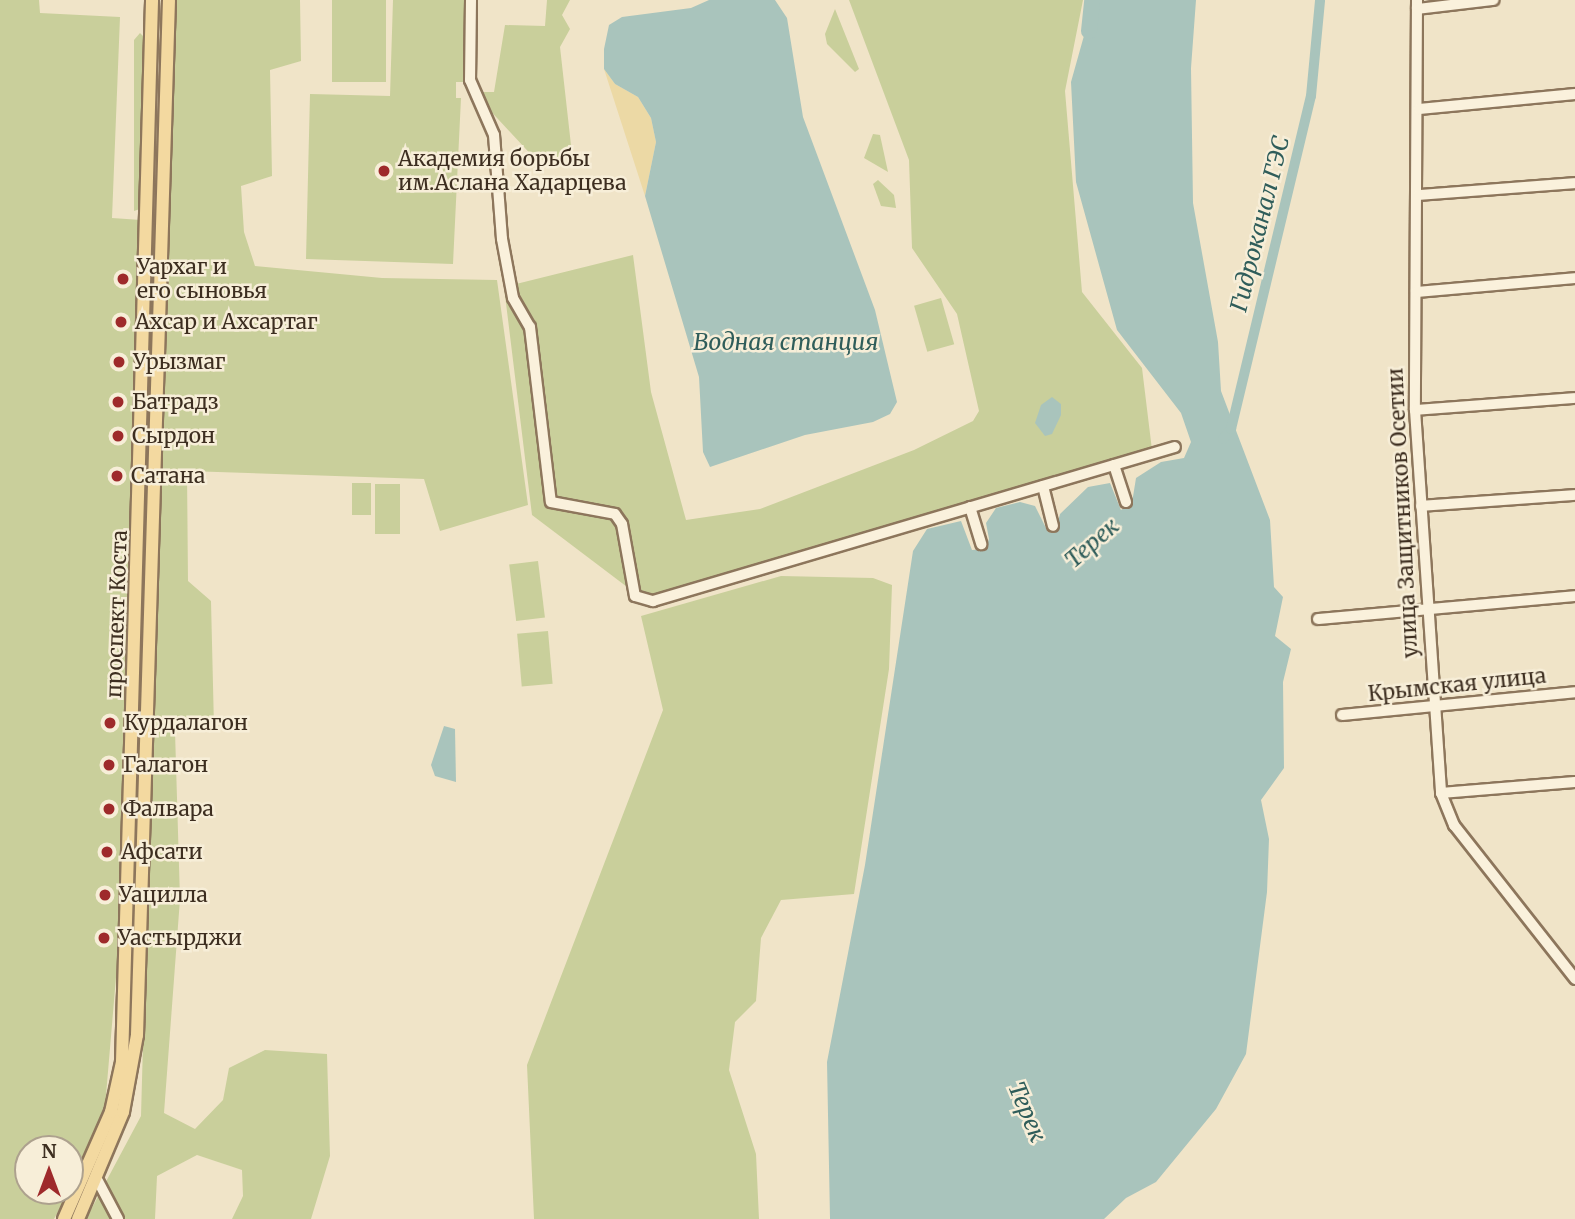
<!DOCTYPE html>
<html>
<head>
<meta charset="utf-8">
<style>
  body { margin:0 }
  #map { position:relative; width:1575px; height:1219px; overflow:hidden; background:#f0e4c8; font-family:Merriweather,serif }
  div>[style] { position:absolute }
  .green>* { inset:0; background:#c9cf9b; transform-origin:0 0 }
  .sand>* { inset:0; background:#ecd9a5 }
  .water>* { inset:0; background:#a9c4bc }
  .canal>* { height:10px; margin:-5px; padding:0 5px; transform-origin:5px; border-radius:5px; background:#a9c4bc }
  .river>* { height:16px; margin:-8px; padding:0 8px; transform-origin:8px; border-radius:8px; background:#a9c4bc }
  .roads { filter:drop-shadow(2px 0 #8d765c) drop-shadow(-2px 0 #8d765c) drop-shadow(0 2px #8d765c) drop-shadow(0 -2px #8d765c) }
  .minor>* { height:10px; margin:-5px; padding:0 5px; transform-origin:5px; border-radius:5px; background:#faf1dc }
  .major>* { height:12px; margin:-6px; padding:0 6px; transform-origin:6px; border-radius:6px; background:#f3d9a0 }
  .dots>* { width:19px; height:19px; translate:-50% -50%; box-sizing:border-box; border:4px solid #f7eed8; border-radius:50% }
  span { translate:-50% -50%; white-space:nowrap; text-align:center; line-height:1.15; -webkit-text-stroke:5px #f7eed8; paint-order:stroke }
  .poi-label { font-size:21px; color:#3d2e20 }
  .left { translate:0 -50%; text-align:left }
  .street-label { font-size:21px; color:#3d2e20 }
  .water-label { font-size:23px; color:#2f5d5a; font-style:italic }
  .north { position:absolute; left:14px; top:1135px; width:70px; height:70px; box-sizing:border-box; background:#f7eed8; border:2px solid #ada18e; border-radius:50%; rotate:0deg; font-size:19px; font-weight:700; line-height:28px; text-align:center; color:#3d2e20 }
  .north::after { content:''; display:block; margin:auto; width:24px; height:32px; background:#9e2a2b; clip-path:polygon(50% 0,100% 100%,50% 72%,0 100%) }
</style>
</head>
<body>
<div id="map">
  <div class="green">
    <i style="clip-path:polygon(0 0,39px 0,40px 13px,120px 17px,112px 218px,141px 220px,124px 883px,105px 1107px,70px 1190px,70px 1149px,28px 1149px,28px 1191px,69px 1191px,54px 1219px,0 1219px)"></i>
    <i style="clip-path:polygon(172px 0,300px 0,301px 61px,270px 70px,272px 176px,241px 186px,244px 232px,255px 266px,382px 278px,497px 280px,528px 505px,440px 531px,424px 479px,187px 471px,188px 581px,211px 601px,214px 727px,175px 731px,180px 899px,164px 1113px,195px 1129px,223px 1100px,229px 1068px,265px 1050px,327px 1054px,330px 1156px,311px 1219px,232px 1219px,243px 1196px,242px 1170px,197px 1155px,157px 1176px,155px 1219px,86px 1219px,141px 1116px)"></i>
    <i style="left:332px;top:0;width:54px;height:82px"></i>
    <i style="clip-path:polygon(393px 0,466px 0,464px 82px,456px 82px,456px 98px,461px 98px,453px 264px,306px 259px,310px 94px,390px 96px)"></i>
    <i style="clip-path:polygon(547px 0,570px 0,562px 15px,570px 29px,560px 47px,572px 154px,537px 161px,473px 92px,494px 92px,505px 25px,545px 26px)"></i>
    <i style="clip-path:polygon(849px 0,1083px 0,1065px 91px,1082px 292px,1142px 368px,1152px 450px,643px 599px,532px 515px,504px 287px,633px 255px,651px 392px,686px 520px,760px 509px,914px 450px,973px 421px,979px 411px,957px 314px,912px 248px,909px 160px)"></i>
    <i style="clip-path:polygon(835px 9px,859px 69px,855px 72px,827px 44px,825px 34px)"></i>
    <i style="clip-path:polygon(140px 33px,145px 38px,140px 209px,134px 211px,134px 40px)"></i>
    <i style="clip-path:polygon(873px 134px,880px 135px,888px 172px,864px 158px)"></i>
    <i style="clip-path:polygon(878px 180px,894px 195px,896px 208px,881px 206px,873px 184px)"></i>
    <i style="left:941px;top:298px;width:48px;height:28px;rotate:74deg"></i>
    <i style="left:352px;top:483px;width:19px;height:32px"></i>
    <i style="left:375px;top:484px;width:25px;height:50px"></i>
    <i style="left:538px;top:561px;width:57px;height:29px;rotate:83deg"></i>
    <i style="clip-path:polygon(781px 576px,873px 578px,892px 585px,889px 669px,854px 894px,781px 900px,761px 938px,756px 1001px,735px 1022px,729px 1070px,756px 1154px,759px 1219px,534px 1219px,527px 1065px,663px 710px,641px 616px)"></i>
    <i style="left:548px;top:631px;width:53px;height:31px;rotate:85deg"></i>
  </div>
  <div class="sand">
    <i style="clip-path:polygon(604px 69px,615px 84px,638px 97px,651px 118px,656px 142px,645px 196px)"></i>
  </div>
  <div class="water">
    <i style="clip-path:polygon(709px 0,775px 0,787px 18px,803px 117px,875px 310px,897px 402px,890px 414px,873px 422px,805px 435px,710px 467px,703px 452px,699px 377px,645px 196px,656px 142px,651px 118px,638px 97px,615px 84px,604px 69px,604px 49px,609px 25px,622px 17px,691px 8px)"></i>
    <i style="clip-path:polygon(1094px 0,1196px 0,1191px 68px,1193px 203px,1218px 342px,1221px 391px,1270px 520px,1274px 587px,1283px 597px,1275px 636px,1291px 649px,1283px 682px,1284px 768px,1261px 800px,1269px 839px,1267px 892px,1246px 1054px,1216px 1109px,1156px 1182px,1126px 1198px,1104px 1219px,830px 1219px,827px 1062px,865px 865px,913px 551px,927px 529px,961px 521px,972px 550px,985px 549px,989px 539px,986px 523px,996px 508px,1020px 502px,1035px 506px,1048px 532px,1055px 533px,1060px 514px,1088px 487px,1110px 483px,1121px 510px,1132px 503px,1136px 478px,1161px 462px,1184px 458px,1191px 442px,1181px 413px,1117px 330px,1076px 182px,1071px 82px)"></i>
    <i style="clip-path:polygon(1052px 397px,1061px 404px,1061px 415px,1052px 434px,1045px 436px,1035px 423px,1041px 405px)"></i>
    <i style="clip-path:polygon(444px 726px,455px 729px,456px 782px,435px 776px,431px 765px)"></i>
  </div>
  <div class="canal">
    <i style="left:1223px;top:439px;width:13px;rotate:-51deg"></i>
    <i style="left:1231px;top:429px;width:342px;rotate:-76.5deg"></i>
    <i style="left:1311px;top:96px;width:96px;rotate:-84.6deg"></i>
  </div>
  <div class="river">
    <i style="left:1089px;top:31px;width:31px;rotate:-84deg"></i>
  </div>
  <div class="roads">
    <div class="minor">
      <i style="left:471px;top:0;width:80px;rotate:90.7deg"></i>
      <i style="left:470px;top:80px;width:60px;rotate:66.4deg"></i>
      <i style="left:494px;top:135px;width:104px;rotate:85.6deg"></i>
      <i style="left:502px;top:239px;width:60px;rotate:79.4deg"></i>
      <i style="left:513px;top:298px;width:34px;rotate:60deg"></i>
      <i style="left:530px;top:327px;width:176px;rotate:83.2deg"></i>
      <i style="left:551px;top:502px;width:65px;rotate:10.6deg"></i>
      <i style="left:615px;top:514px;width:12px;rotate:55deg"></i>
      <i style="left:622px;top:524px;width:73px;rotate:79.8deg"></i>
      <i style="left:635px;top:596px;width:19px;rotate:16deg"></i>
      <i style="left:653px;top:601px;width:544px;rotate:-16.44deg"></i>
      <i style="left:1417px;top:0;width:410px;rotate:90.3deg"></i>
      <i style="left:1415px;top:410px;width:384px;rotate:86.1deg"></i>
      <i style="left:1441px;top:793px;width:35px;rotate:68deg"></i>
      <i style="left:1454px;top:825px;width:196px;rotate:51.8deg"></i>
      <i style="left:1417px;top:9px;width:77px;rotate:-6.8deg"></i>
      <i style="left:1419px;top:109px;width:157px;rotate:-5.5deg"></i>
      <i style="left:1419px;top:195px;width:156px;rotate:-4.4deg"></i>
      <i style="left:1416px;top:292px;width:160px;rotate:-5deg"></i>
      <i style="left:1415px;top:410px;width:160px;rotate:-4.3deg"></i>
      <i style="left:1114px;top:465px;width:39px;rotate:72deg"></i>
      <i style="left:1043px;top:486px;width:41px;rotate:76deg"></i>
      <i style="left:1421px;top:506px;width:154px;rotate:-4.1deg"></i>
      <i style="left:970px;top:507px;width:39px;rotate:73deg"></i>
      <i style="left:1318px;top:619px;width:258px;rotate:-5.1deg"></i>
      <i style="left:1342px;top:715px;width:234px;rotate:-5.6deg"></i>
      <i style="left:1441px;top:793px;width:134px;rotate:-4.7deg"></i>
      <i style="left:98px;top:1181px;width:43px;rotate:62.2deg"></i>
    </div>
    <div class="major">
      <i style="left:64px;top:1219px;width:117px;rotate:-66.3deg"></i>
      <i style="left:111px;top:1112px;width:51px;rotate:-77.6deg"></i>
      <i style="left:122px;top:1062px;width:1062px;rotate:-88.38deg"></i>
      <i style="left:78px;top:1219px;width:116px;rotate:-67.2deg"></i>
      <i style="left:123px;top:1112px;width:78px;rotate:-79.7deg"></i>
      <i style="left:137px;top:1035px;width:1035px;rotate:-88.23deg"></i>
    </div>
  </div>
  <div class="dots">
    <i style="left:384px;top:171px;background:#9e2a2b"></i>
    <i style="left:123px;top:279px;background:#9e2a2b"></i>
    <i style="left:121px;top:322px;background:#9e2a2b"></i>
    <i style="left:119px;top:362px;background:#9e2a2b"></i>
    <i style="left:118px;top:402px;background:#9e2a2b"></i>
    <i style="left:118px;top:436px;background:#9e2a2b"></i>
    <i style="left:117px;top:476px;background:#9e2a2b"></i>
    <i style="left:110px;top:723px;background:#9e2a2b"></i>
    <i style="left:109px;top:765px;background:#9e2a2b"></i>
    <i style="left:109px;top:809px;background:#9e2a2b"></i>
    <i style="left:107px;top:852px;background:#9e2a2b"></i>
    <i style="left:105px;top:895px;background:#9e2a2b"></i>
    <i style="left:104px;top:938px;background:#9e2a2b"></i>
  </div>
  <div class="poi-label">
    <span class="left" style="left:398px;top:171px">Академия борьбы<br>им.Аслана Хадарцева</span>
    <span class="left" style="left:137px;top:279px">Уархаг и<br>его сыновья</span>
    <span class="left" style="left:135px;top:322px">Ахсар и Ахсартаг</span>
    <span class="left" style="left:133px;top:362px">Урызмаг</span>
    <span class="left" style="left:132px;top:402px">Батрадз</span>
    <span class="left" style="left:132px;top:436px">Сырдон</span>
    <span class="left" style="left:131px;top:476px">Сатана</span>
    <span class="left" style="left:124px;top:723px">Курдалагон</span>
    <span class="left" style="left:123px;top:765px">Галагон</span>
    <span class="left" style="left:123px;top:809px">Фалвара</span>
    <span class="left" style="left:121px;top:852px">Афсати</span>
    <span class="left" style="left:119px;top:895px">Уацилла</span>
    <span class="left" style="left:118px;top:938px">Уастырджи</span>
  </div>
  <div class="street-label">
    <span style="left:1403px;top:513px;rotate:-93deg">улица Защитников Осетии</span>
    <span style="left:117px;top:614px;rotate:-88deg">проспект Коста</span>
    <span style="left:1457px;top:685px;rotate:-6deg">Крымская улица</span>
  </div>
  <div class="water-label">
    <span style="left:1260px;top:224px;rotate:-76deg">Гидроканал ГЭС</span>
    <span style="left:786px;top:342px">Водная станция</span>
    <span style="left:1092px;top:543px;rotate:-41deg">Терек</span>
    <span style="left:1027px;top:1112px;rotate:67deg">Терек</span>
  </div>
  <div class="north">N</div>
</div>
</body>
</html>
